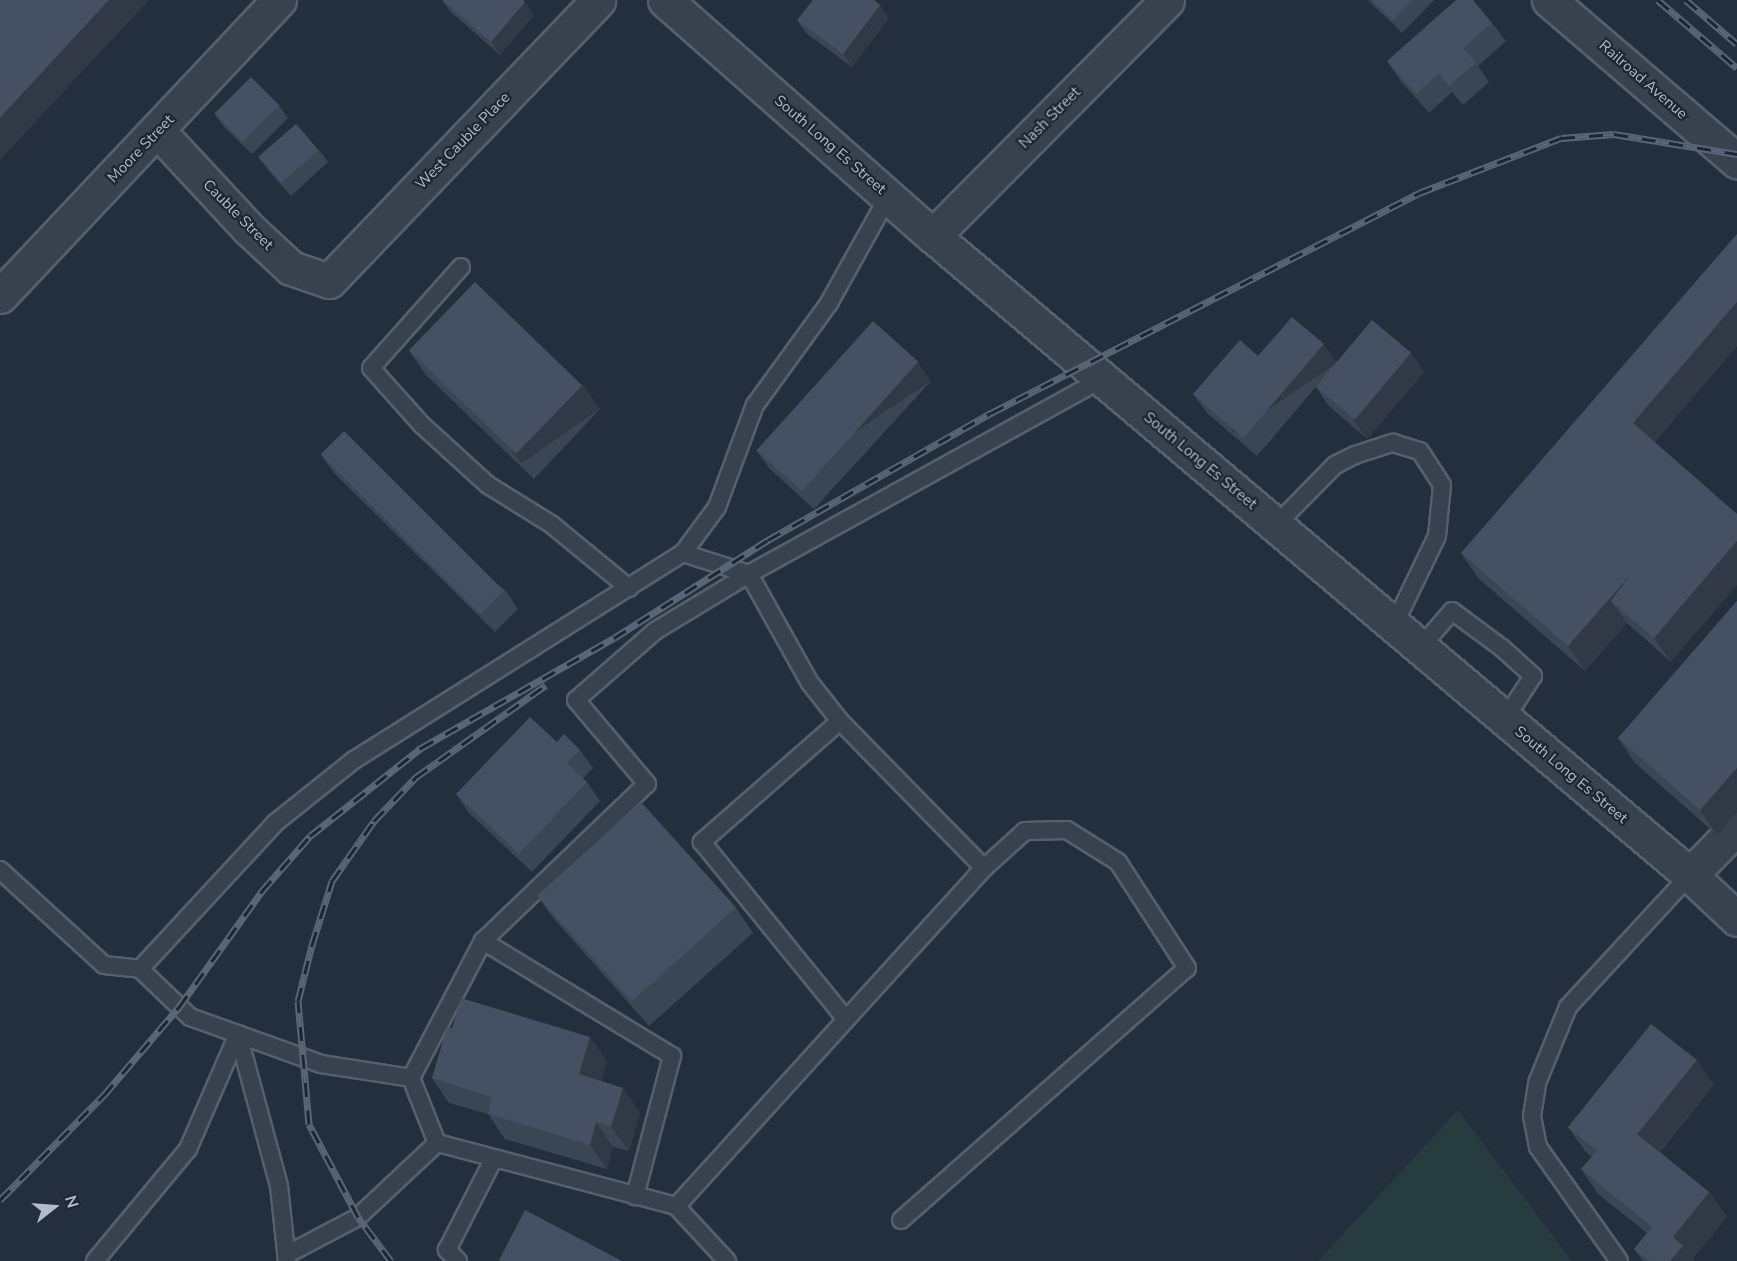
<!DOCTYPE html>
<html>
<head>
<meta charset="utf-8">
<style>
  body { margin:0 }
  #map { position:relative; width:1737px; height:1261px; overflow:hidden; background:#242f3e; font-family:"Nunito Sans",sans-serif }
  div>[style] { position:absolute }
  .green>* { inset:0; background:#263c3f }
  .roads { filter:drop-shadow(2px 0 #565f6c) drop-shadow(-2px 0 #565f6c) drop-shadow(0 2px #565f6c) drop-shadow(0 -2px #565f6c) }
  .service>* { height:16px; margin:-8px; padding:0 8px; transform-origin:8px; border-radius:8px; background:#38414e }
  .minor>* { height:33px; margin:-16.5px; padding:0 16.5px; transform-origin:16.5px; border-radius:16.5px; background:#38414e }
  .tertiary>* { height:33px; margin:-16.5px; padding:0 16.5px; transform-origin:16.5px; border-radius:16.5px; background:#38414e }
  .rail>* { height:7px; margin-top:-3.5px; transform-origin:0; background:repeating-linear-gradient(90deg,#1d2633 0 14px,#5a6575 0 28px); box-sizing:border-box; border-block:2px solid #5a6575 }
  .wall>* { inset:0; background:#3b4654 }
  .shaded-wall>* { inset:0; background:#303945; transform-origin:0 0 }
  .building>* { inset:0; background:#455162; transform-origin:0 0 }
  span { translate:-50% -50%; white-space:nowrap; text-align:center; line-height:1.15; -webkit-text-stroke:4.5px #1d2633; paint-order:stroke }
  .street-label { font-size:15px; color:#b4bcc9 }
  .north { position:absolute; left:24px; top:1177px; width:60px; height:60px; -webkit-text-stroke:4px #1d2633; paint-order:stroke; rotate:73deg; font-size:16px; font-weight:700; line-height:24px; text-align:center; color:#b4bcc9 }
  .north::after { content:''; display:block; margin:auto; width:21px; height:27px; background:#b4bcc9; clip-path:polygon(50% 0,100% 100%,50% 72%,0 100%) }
</style>
</head>
<body>
<div id="map">
  <div class="green">
    <i style="clip-path:polygon(1458px 1110px,1572px 1261px,1318px 1261px)"></i>
  </div>
  <div class="roads">
    <div class="service">
      <i style="left:461px;top:267px;width:135px;rotate:131.7deg"></i>
      <i style="left:371px;top:368px;width:76px;rotate:48.2deg"></i>
      <i style="left:422px;top:425px;width:89px;rotate:42.3deg"></i>
      <i style="left:488px;top:485px;width:74px;rotate:31.8deg"></i>
      <i style="left:551px;top:524px;width:101px;rotate:39.4deg"></i>
      <i style="left:1276px;top:525px;width:84px;rotate:-45.5deg"></i>
      <i style="left:1335px;top:465px;width:22px;rotate:-27deg"></i>
      <i style="left:1355px;top:455px;width:40px;rotate:-18deg"></i>
      <i style="left:1393px;top:443px;width:28px;rotate:17deg"></i>
      <i style="left:1420px;top:451px;width:40px;rotate:57.1deg"></i>
      <i style="left:1442px;top:485px;width:51px;rotate:95.6deg"></i>
      <i style="left:1437px;top:536px;width:99px;rotate:115.8deg"></i>
      <i style="left:683px;top:553px;width:69px;rotate:17.7deg"></i>
      <i style="left:749px;top:574px;width:403px;rotate:-28.9deg"></i>
      <i style="left:1420px;top:648px;width:49px;rotate:-49.1deg"></i>
      <i style="left:1452px;top:611px;width:62px;rotate:36.5deg"></i>
      <i style="left:1502px;top:648px;width:42px;rotate:42.1deg"></i>
      <i style="left:1533px;top:676px;width:51px;rotate:123.1deg"></i>
      <i style="left:840px;top:721px;width:184px;rotate:138.8deg"></i>
      <i style="left:702px;top:842px;width:228px;rotate:50.9deg"></i>
      <i style="left:0;top:870px;width:141px;rotate:42.4deg"></i>
      <i style="left:104px;top:965px;width:36px;rotate:6deg"></i>
      <i style="left:140px;top:969px;width:199px;rotate:-47.2deg"></i>
      <i style="left:275px;top:823px;width:101px;rotate:-38.6deg"></i>
      <i style="left:354px;top:760px;width:389px;rotate:-32.2deg"></i>
      <i style="left:683px;top:553px;width:57px;rotate:-53.5deg"></i>
      <i style="left:717px;top:507px;width:109px;rotate:-69.6deg"></i>
      <i style="left:755px;top:405px;width:126px;rotate:-54deg"></i>
      <i style="left:829px;top:303px;width:121px;rotate:-60.9deg"></i>
      <i style="left:483px;top:941px;width:221px;rotate:31.3deg"></i>
      <i style="left:672px;top:1056px;width:145px;rotate:104.8deg"></i>
      <i style="left:140px;top:969px;width:69px;rotate:43.8deg"></i>
      <i style="left:190px;top:1017px;width:139px;rotate:19.7deg"></i>
      <i style="left:321px;top:1064px;width:91px;rotate:8.8deg"></i>
      <i style="left:411px;top:1078px;width:155px;rotate:-62.3deg"></i>
      <i style="left:483px;top:941px;width:227px;rotate:-43.8deg"></i>
      <i style="left:647px;top:784px;width:110px;rotate:-130.2deg"></i>
      <i style="left:576px;top:700px;width:105px;rotate:-41.1deg"></i>
      <i style="left:655px;top:631px;width:110px;rotate:-31.2deg"></i>
      <i style="left:749px;top:574px;width:125px;rotate:60.8deg"></i>
      <i style="left:810px;top:683px;width:48px;rotate:51.7deg"></i>
      <i style="left:840px;top:721px;width:206px;rotate:45.6deg"></i>
      <i style="left:984px;top:868px;width:457px;rotate:132.3deg"></i>
      <i style="left:676px;top:1206px;width:247px;rotate:-165.2deg"></i>
      <i style="left:437px;top:1143px;width:70px;rotate:-111.8deg"></i>
      <i style="left:238px;top:1034px;width:157px;rotate:74.9deg"></i>
      <i style="left:279px;top:1186px;width:75px;rotate:83.9deg"></i>
      <i style="left:676px;top:1206px;width:75px;rotate:47.2deg"></i>
      <i style="left:901px;top:1220px;width:381px;rotate:-41.4deg"></i>
      <i style="left:1187px;top:968px;width:126px;rotate:-123.1deg"></i>
      <i style="left:1118px;top:862px;width:60px;rotate:-147.9deg"></i>
      <i style="left:1067px;top:830px;width:42px;rotate:178.6deg"></i>
      <i style="left:1025px;top:831px;width:55px;rotate:137.9deg"></i>
      <i style="left:286px;top:1255px;width:81px;rotate:-27.8deg"></i>
      <i style="left:358px;top:1217px;width:108px;rotate:-43.1deg"></i>
      <i style="left:95px;top:1261px;width:146px;rotate:-50.3deg"></i>
      <i style="left:188px;top:1149px;width:125px;rotate:-66.5deg"></i>
      <i style="left:458px;top:1261px;width:16px;rotate:-135deg"></i>
      <i style="left:447px;top:1250px;width:103px;rotate:-62.9deg"></i>
      <i style="left:1619px;top:1261px;width:140px;rotate:-125.4deg"></i>
      <i style="left:1538px;top:1147px;width:32px;rotate:-101deg"></i>
      <i style="left:1532px;top:1116px;width:33px;rotate:-81deg"></i>
      <i style="left:1537px;top:1083px;width:82px;rotate:-67.8deg"></i>
      <i style="left:1568px;top:1007px;width:180px;rotate:-47.3deg"></i>
    </div>
    <div class="minor">
      <i style="left:1549px;top:0;width:248px;rotate:40.6deg"></i>
      <i style="left:158px;top:131px;width:134px;rotate:47.1deg"></i>
      <i style="left:249px;top:229px;width:57px;rotate:42.9deg"></i>
      <i style="left:291px;top:268px;width:40px;rotate:18.9deg"></i>
      <i style="left:329px;top:281px;width:389px;rotate:-46.2deg"></i>
      <i style="left:933px;top:236px;width:332px;rotate:-45.2deg"></i>
      <i style="left:0;top:296px;width:407px;rotate:-46.7deg"></i>
      <i style="left:1690px;top:875px;width:67px;rotate:-45.6deg"></i>
    </div>
    <div class="tertiary">
      <i style="left:665px;top:0;width:357px;rotate:41.4deg"></i>
      <i style="left:933px;top:236px;width:991px;rotate:40.17deg"></i>
      <i style="left:1690px;top:875px;width:64px;rotate:43.1deg"></i>
    </div>
  </div>
  <div class="rail">
    <i style="left:1658px;top:0;width:104px;rotate:40.7deg"></i>
    <i style="left:1686px;top:0;width:67px;rotate:40.8deg"></i>
    <i style="left:0;top:1200px;width:148px;rotate:-45.3deg"></i>
    <i style="left:104px;top:1095px;width:116px;rotate:-49.6deg"></i>
    <i style="left:179px;top:1007px;width:143px;rotate:-54.4deg"></i>
    <i style="left:262px;top:891px;width:73px;rotate:-48.9deg"></i>
    <i style="left:310px;top:836px;width:142px;rotate:-38.4deg"></i>
    <i style="left:421px;top:748px;width:222px;rotate:-29.7deg"></i>
    <i style="left:614px;top:638px;width:183px;rotate:-32.5deg"></i>
    <i style="left:768px;top:540px;width:257px;rotate:-29.7deg"></i>
    <i style="left:991px;top:413px;width:481px;rotate:-27.2deg"></i>
    <i style="left:1419px;top:193px;width:152px;rotate:-21.2deg"></i>
    <i style="left:1561px;top:138px;width:53px;rotate:-4.3deg"></i>
    <i style="left:1614px;top:134px;width:125px;rotate:9.2deg"></i>
    <i style="left:391px;top:1261px;width:55px;rotate:-126.9deg"></i>
    <i style="left:358px;top:1217px;width:105px;rotate:-117.8deg"></i>
    <i style="left:309px;top:1124px;width:123px;rotate:-95.1deg"></i>
    <i style="left:298px;top:1001px;width:58px;rotate:-76deg"></i>
    <i style="left:312px;top:945px;width:67px;rotate:-72.6deg"></i>
    <i style="left:332px;top:881px;width:73px;rotate:-55deg"></i>
    <i style="left:374px;top:821px;width:61px;rotate:-46.3deg"></i>
    <i style="left:416px;top:777px;width:159px;rotate:-35.3deg"></i>
  </div>
  <div class="wall">
    <i style="clip-path:polygon(442px 0,534px 15px,500px 55px,451px 12px)"></i>
    <i style="clip-path:polygon(1368px 0,1434px 0,1402px 33px)"></i>
    <i style="clip-path:polygon(880px 5px,889px 18px,852px 67px,806px 33px,797px 20px)"></i>
    <i style="clip-path:polygon(1492px 23px,1506px 41px,1478px 66px,1489px 82px,1463px 105px,1452px 92px,1429px 113px,1400px 80px,1387px 61px)"></i>
    <i style="clip-path:polygon(279px 105px,288px 118px,252px 154px,224px 127px,215px 114px)"></i>
    <i style="clip-path:polygon(319px 150px,328px 162px,291px 196px,268px 170px,259px 158px)"></i>
    <i style="clip-path:polygon(1737px 346px,1654px 442px,1671px 662px,1627px 623px,1585px 671px,1478px 578px,1461px 553px)"></i>
    <i style="clip-path:polygon(409px 351px,583px 385px,600px 409px,534px 479px,426px 375px)"></i>
    <i style="clip-path:polygon(1411px 353px,1424px 372px,1367px 439px,1328px 405px,1316px 387px,1257px 456px,1207px 413px,1193px 394px,1336px 361px)"></i>
    <i style="clip-path:polygon(931px 381px,814px 509px,770px 469px,756px 450px)"></i>
    <i style="clip-path:polygon(321px 455px,505px 590px,518px 609px,495px 632px,334px 473px)"></i>
    <i style="clip-path:polygon(1737px 601px,1717px 835px,1635px 763px,1618px 738px)"></i>
    <i style="clip-path:polygon(557px 742px,580px 750px,593px 768px,583px 778px,587px 782px,600px 801px,532px 872px,469px 813px,456px 794px)"></i>
    <i style="clip-path:polygon(537px 895px,736px 908px,753px 933px,649px 1026px,554px 919px)"></i>
    <i style="clip-path:polygon(452px 1028px,607px 1061px,601px 1081px,640px 1112px,629px 1151px,613px 1147px,607px 1169px,505px 1139px,488px 1114px,449px 1103px,432px 1078px)"></i>
    <i style="clip-path:polygon(1714px 1085px,1660px 1152px,1709px 1192px,1727px 1217px,1692px 1259px,1694px 1261px,1643px 1261px,1634px 1249px,1647px 1233px,1598px 1194px,1581px 1169px,1592px 1157px,1585px 1151px,1568px 1127px)"></i>
  </div>
  <div class="shaded-wall">
    <i style="clip-path:polygon(109px 0,149px 0,0 160px,0 118px)"></i>
    <i style="clip-path:polygon(525px 2px,534px 15px,500px 55px,491px 42px)"></i>
    <i style="clip-path:polygon(880px 5px,889px 18px,852px 67px,843px 54px)"></i>
    <i style="clip-path:polygon(1737px 302px,1737px 346px,1650px 448px,1633px 423px)"></i>
    <i style="left:1324px;top:344px;width:23px;height:124px;rotate:56deg"></i>
    <i style="clip-path:polygon(1411px 353px,1424px 372px,1367px 439px,1353px 420px)"></i>
    <i style="left:918px;top:362px;width:23px;height:173px;rotate:56deg"></i>
    <i style="left:583px;top:385px;width:29px;height:96px;rotate:55deg"></i>
    <i style="clip-path:polygon(1737px 541px,1737px 585px,1671px 662px,1654px 638px)"></i>
    <i style="clip-path:polygon(1631px 574px,1611px 601px,1627px 623px,1585px 671px,1568px 646px)"></i>
    <i style="clip-path:polygon(1737px 768px,1737px 812px,1717px 835px,1700px 810px)"></i>
    <i style="clip-path:polygon(590px 1037px,607px 1061px,596px 1099px,579px 1074px)"></i>
    <i style="clip-path:polygon(1697px 1060px,1714px 1085px,1654px 1158px,1637px 1134px)"></i>
    <i style="clip-path:polygon(623px 1088px,640px 1112px,629px 1151px,611px 1127px)"></i>
    <i style="clip-path:polygon(596px 1122px,613px 1147px,607px 1169px,590px 1145px)"></i>
    <i style="clip-path:polygon(1709px 1192px,1727px 1217px,1692px 1259px,1694px 1261px,1670px 1261px,1673px 1237px)"></i>
  </div>
  <div class="building">
    <i style="clip-path:polygon(0 0,109px 0,0 118px)"></i>
    <i style="clip-path:polygon(442px 0,523px 0,525px 2px,491px 42px)"></i>
    <i style="clip-path:polygon(813px 0,874px 0,880px 5px,843px 54px,797px 20px)"></i>
    <i style="clip-path:polygon(1372px 0,1413px 0,1393px 20px)"></i>
    <i style="clip-path:polygon(1456px 0,1473px 0,1492px 23px,1463px 48px,1476px 63px,1449px 86px,1439px 73px,1416px 94px,1387px 61px)"></i>
    <i style="left:251px;top:77px;width:40px;height:52px;rotate:45deg"></i>
    <i style="left:296px;top:124px;width:35px;height:50px;rotate:49deg"></i>
    <i style="clip-path:polygon(1737px 234px,1737px 302px,1633px 423px,1737px 514px,1737px 541px,1654px 638px,1611px 601px,1631px 574px,1568px 646px,1461px 553px)"></i>
    <i style="left:475px;top:282px;width:149px;height:95px;rotate:44deg"></i>
    <i style="clip-path:polygon(1292px 317px,1324px 344px,1243px 438px,1193px 394px,1240px 340px,1258px 356px)"></i>
    <i style="left:1372px;top:320px;width:51px;height:87px;rotate:40deg"></i>
    <i style="left:873px;top:321px;width:61px;height:174px;rotate:42deg"></i>
    <i style="left:344px;top:431px;width:226px;height:33px;rotate:45deg"></i>
    <i style="clip-path:polygon(1737px 601px,1737px 768px,1700px 810px,1618px 738px)"></i>
    <i style="clip-path:polygon(530px 717px,557px 742px,564px 734px,580px 750px,567px 763px,587px 782px,519px 854px,456px 794px)"></i>
    <i style="left:641px;top:802px;width:142px;height:140px;rotate:48deg"></i>
    <i style="clip-path:polygon(461px 998px,590px 1037px,579px 1074px,623px 1088px,611px 1127px,596px 1122px,590px 1145px,488px 1114px,492px 1097px,432px 1078px,447px 1027px,452px 1028px)"></i>
    <i style="clip-path:polygon(1651px 1024px,1697px 1060px,1637px 1134px,1709px 1192px,1673px 1237px,1683px 1246px,1670px 1261px,1649px 1261px,1634px 1249px,1652px 1227px,1581px 1169px,1597px 1151px,1568px 1127px)"></i>
    <i style="clip-path:polygon(525px 1210px,622px 1261px,502px 1261px,499px 1260px)"></i>
  </div>
  <div class="street-label">
    <span style="left:1643px;top:80px;rotate:41deg">Railroad Avenue</span>
    <span style="left:1050px;top:118px;rotate:-45deg">Nash Street</span>
    <span style="left:463px;top:141px;rotate:-46deg">West Cauble Place</span>
    <span style="left:830px;top:145px;rotate:41deg">South Long Es Street</span>
    <span style="left:141px;top:149px;rotate:-46deg">Moore Street</span>
    <span style="left:238px;top:215px;rotate:45deg">Cauble Street</span>
    <span style="left:1200px;top:461px;rotate:40deg">South Long Es Street</span>
    <span style="left:1571px;top:775px;rotate:40deg">South Long Es Street</span>
  </div>
  <div class="north">N</div>
</div>
</body>
</html>
